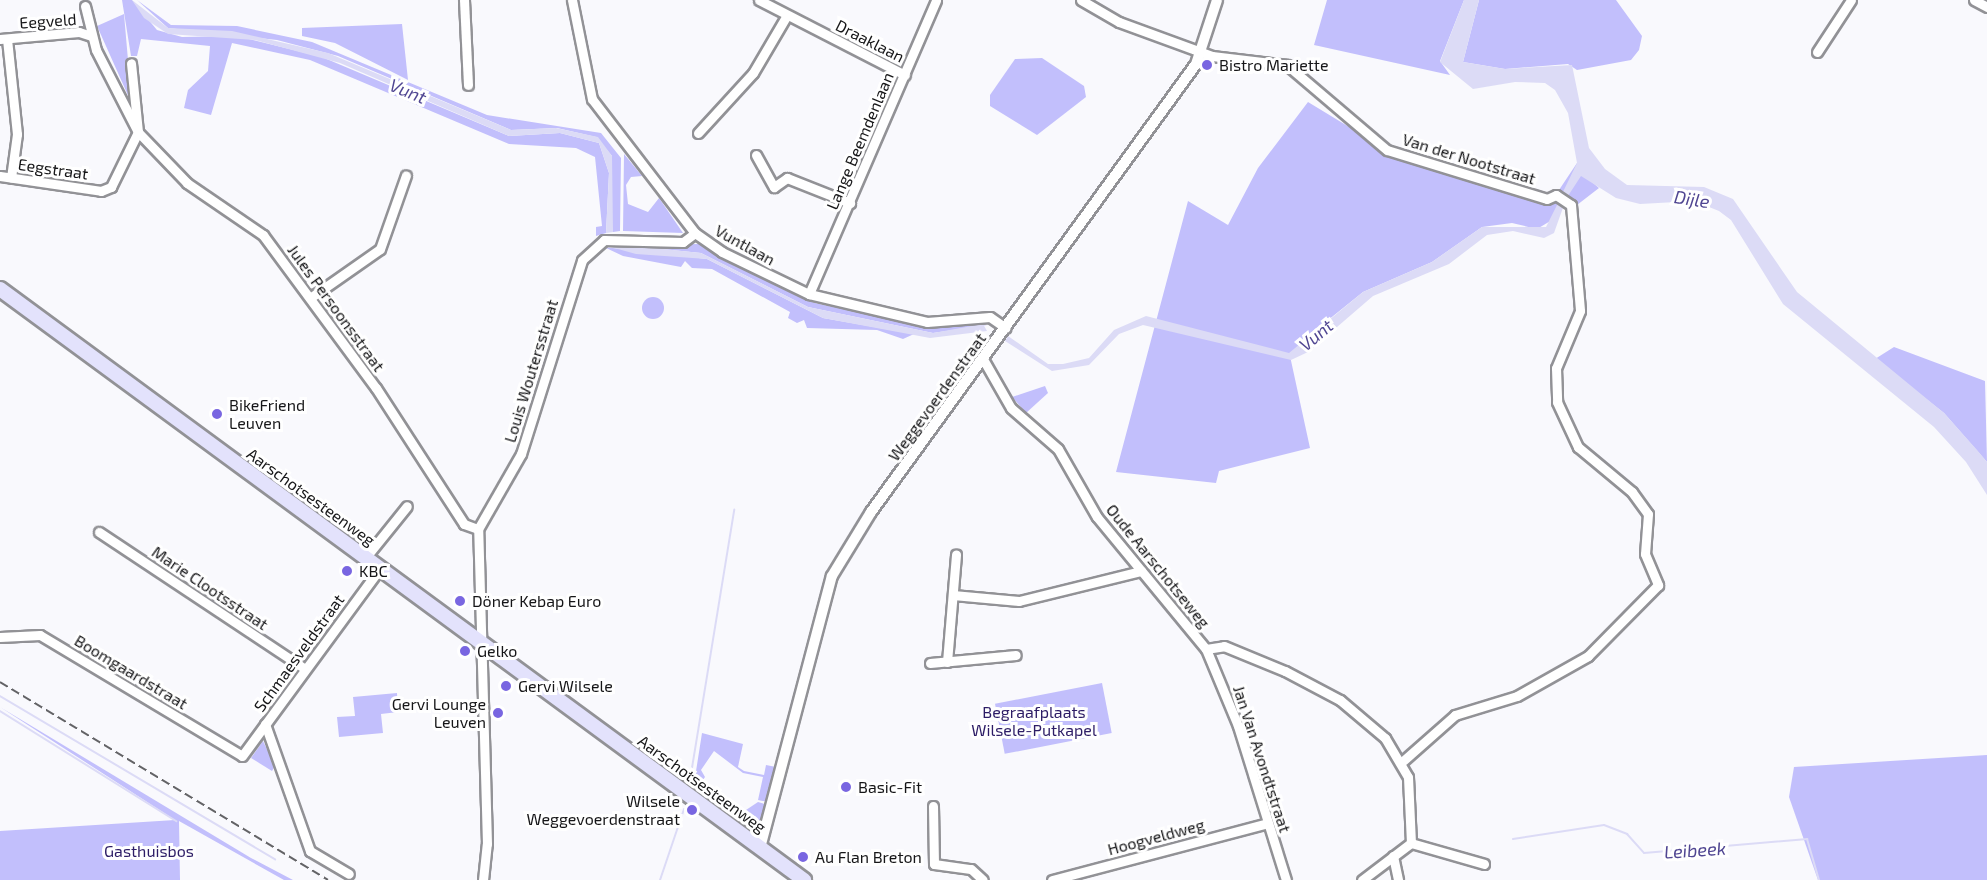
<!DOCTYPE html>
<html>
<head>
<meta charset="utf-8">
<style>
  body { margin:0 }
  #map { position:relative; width:1987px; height:880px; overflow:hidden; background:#f9f9fd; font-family:"Exo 2",sans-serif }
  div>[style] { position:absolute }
  .green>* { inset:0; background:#c2bffc; transform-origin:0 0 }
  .round { border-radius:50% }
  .water>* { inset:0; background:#dcdbf6 }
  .stream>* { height:2px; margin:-1px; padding:0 1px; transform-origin:1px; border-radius:1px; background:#dcdbf6 }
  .roads { filter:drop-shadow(2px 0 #929296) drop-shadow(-2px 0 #929296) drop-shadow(0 2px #929296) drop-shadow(0 -2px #929296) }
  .minor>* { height:9px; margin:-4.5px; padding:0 4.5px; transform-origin:4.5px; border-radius:4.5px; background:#fff }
  .tertiary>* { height:10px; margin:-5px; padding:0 5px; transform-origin:5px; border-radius:5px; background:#fff }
  .primary>* { height:14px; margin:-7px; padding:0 7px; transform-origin:7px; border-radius:7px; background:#e3e2fc }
  .rail>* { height:2px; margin-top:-1px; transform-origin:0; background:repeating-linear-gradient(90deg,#636366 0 9px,transparent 0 13.5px) }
  .dots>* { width:16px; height:16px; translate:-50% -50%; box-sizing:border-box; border:3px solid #fff; border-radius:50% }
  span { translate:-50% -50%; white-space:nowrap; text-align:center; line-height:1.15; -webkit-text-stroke:6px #fff; paint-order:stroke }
  .street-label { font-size:16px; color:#161618 }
  .poi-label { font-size:16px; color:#161618 }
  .left { translate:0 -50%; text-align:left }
  .right { translate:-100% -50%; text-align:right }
  .park-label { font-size:16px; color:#2d1d66 }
  .water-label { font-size:18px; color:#504692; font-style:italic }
</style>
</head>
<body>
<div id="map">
  <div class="green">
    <i style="clip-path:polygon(122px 0,132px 0,157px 30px,182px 37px,237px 36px,322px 57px,509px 136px,560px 133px,599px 143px,609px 173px,606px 233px,596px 236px,596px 227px,602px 226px,595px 157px,576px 148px,509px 144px,310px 60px,232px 43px,211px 115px,184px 108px,188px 90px,208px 71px,210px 46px,141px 39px,137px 56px,131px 56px)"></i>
    <i style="clip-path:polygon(137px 0,171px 25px,237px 26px,312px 42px,487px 115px,601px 133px,621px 158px,620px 231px,613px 232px,612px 226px,612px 156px,596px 137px,557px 128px,511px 130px,338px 56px,277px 40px,168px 28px)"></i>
    <i style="clip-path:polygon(1327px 0,1464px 0,1440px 61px,1450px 75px,1314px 45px)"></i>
    <i style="clip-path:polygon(1479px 0,1616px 0,1642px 36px,1639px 50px,1631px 60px,1577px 70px,1568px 64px,1505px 69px,1463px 62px)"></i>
    <i style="clip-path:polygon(124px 14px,128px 60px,135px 111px,97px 26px)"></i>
    <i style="clip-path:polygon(402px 24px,408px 80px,335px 43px,302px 36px,302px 28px)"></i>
    <i style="clip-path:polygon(1042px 58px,1084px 86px,1086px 97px,1037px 135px,990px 106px,990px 95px,1015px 59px)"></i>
    <i style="clip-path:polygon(1308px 102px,1387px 150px,1421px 161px,1418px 166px,1548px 205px,1560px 199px,1552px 220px,1537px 229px,1512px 223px,1482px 227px,1432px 262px,1363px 292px,1312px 333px,1290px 356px,1310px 448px,1219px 471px,1216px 483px,1116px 472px,1188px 201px,1228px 225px,1258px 168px)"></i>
    <i style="clip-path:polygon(624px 154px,642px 176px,631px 177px,626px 185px,628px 204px,648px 212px,659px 198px,683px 233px,623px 231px)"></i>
    <i style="clip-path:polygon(1577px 163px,1578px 170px,1599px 188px,1577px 205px,1557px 193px)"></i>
    <i style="clip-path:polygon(699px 244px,815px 303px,925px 327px,978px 322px,987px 325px,933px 333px,808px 307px,701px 253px,622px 245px)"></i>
    <i style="clip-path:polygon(604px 247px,707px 259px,823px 318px,914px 334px,903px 339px,877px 330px,807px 328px,804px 320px,797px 323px,788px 318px,790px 312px,712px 269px,692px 268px,685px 261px,681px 267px,623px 256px)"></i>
    <i class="round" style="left:642px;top:297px;width:22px;height:22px"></i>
    <i style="clip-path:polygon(1894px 347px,1985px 381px,1987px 462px,1944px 413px,1875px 359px)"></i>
    <i style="clip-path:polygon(1045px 386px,1048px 393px,1026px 413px,1012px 397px)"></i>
    <i style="left:1102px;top:683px;width:51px;height:109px;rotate:79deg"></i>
    <i style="clip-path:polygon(397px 693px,398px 712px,381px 714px,383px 733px,339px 737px,337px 717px,355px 716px,353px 697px)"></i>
    <i style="clip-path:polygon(0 707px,251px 858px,293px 880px,284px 880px,179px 821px,180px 880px,0 880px,0 831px,175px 820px)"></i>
    <i style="clip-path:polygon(702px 733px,743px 744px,738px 767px,744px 771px,764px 775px,766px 765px,776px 767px,768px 802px,758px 800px,763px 777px,743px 773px,714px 751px,701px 770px,705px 777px,698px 787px,694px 784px)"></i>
    <i style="clip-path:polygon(263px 741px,275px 766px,272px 771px,251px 758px)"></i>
    <i style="clip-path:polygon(1987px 755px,1987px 880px,1818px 880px,1789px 797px,1794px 767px)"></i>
    <i style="clip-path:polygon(758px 802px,768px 805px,763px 822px,750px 826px,737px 816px)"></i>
  </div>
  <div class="water">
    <i style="clip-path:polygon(132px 0,168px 28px,232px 31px,328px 53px,511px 130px,556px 128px,598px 137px,612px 156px,613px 232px,606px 233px,609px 173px,599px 143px,560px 133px,509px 136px,340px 63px,255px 40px,168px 34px,144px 18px)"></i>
    <i style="clip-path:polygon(1464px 0,1479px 0,1463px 62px,1505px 69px,1572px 65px,1589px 148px,1605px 169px,1627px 185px,1704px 187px,1733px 199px,1797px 292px,1944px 413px,1977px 450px,1987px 462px,1987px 495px,1966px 462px,1934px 427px,1783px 304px,1731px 220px,1719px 211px,1694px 201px,1640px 204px,1616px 198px,1581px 176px,1566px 199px,1561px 196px,1577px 163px,1568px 113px,1555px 90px,1545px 83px,1515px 82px,1473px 89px,1440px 62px)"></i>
    <i style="clip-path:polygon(1560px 199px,1565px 202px,1554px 233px,1544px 238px,1513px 231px,1487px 235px,1449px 264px,1373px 296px,1308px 352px,1291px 360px,1143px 325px,1119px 334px,1089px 365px,1052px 371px,1005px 341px,1008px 336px,1048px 364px,1063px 364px,1089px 358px,1114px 330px,1146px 316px,1289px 353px,1363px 292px,1432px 262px,1482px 227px,1546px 227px)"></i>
    <i style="clip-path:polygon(616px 244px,701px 253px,808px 307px,933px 333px,983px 324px,987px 331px,930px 338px,823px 318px,707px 259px,636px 254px,607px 246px)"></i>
  </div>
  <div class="stream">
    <i style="left:0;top:696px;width:320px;rotate:30.7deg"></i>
    <i style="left:0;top:711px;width:208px;rotate:32deg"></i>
    <i style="left:690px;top:780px;width:274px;rotate:-80.7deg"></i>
    <i style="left:1513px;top:839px;width:92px;rotate:-8.7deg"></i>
    <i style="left:1604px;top:825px;width:25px;rotate:21deg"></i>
    <i style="left:1627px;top:834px;width:25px;rotate:48deg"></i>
    <i style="left:1644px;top:853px;width:164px;rotate:-4.9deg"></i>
    <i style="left:1807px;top:839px;width:43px;rotate:73.7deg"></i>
    <i style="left:660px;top:880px;width:75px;rotate:-71.3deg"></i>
  </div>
  <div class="roads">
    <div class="minor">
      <i style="left:464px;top:0;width:85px;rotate:87.3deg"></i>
      <i style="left:572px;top:0;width:101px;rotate:78.6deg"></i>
      <i style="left:592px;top:99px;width:169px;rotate:52.5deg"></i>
      <i style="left:695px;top:233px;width:33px;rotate:35deg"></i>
      <i style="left:722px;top:252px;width:97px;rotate:25.8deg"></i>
      <i style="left:809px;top:294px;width:121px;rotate:13.3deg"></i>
      <i style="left:927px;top:322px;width:63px;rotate:-4.5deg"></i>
      <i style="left:990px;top:317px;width:19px;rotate:35deg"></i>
      <i style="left:759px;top:0;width:164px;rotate:27.2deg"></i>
      <i style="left:1081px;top:0;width:44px;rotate:30.1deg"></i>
      <i style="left:1119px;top:22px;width:99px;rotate:20.1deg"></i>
      <i style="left:1212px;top:56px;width:76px;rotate:6.8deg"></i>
      <i style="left:1287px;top:65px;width:131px;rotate:40.4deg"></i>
      <i style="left:1387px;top:150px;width:167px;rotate:17deg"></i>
      <i style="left:1547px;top:199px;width:10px;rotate:-24deg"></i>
      <i style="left:1556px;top:195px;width:18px;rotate:34deg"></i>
      <i style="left:1571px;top:205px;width:106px;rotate:85.1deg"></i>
      <i style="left:1580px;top:311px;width:62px;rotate:112.8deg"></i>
      <i style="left:1556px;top:368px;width:34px;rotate:88deg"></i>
      <i style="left:1557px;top:402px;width:50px;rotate:65deg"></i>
      <i style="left:1578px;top:447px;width:70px;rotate:39.8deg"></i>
      <i style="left:1632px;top:492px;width:27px;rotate:54deg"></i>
      <i style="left:1648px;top:514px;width:40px;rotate:94.3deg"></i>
      <i style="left:1645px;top:554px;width:34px;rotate:67deg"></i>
      <i style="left:1658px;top:585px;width:100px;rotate:134.6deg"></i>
      <i style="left:1588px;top:656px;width:81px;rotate:150.6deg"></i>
      <i style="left:1517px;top:696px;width:65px;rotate:163deg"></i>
      <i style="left:1455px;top:715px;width:69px;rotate:138.5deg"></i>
      <i style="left:1974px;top:0;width:15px;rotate:28deg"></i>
      <i style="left:85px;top:6px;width:45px;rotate:76deg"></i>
      <i style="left:96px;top:50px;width:92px;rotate:62.9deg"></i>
      <i style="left:138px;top:132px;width:71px;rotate:46.1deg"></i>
      <i style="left:187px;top:183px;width:92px;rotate:34.4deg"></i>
      <i style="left:263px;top:235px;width:190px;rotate:53.6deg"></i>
      <i style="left:376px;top:388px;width:162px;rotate:57.1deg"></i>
      <i style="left:464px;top:524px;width:15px;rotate:20deg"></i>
      <i style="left:0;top:39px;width:79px;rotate:-5.1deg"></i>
      <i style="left:79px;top:32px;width:13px;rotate:18deg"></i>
      <i style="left:7px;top:39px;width:96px;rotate:84deg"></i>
      <i style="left:17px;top:134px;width:44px;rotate:97.8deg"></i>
      <i style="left:1817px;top:52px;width:62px;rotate:-56.8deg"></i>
      <i style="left:698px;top:133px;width:81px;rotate:-47.5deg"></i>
      <i style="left:753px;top:73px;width:67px;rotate:-59.6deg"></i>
      <i style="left:756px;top:155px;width:37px;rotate:61deg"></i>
      <i style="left:774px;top:187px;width:16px;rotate:-35deg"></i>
      <i style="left:787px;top:178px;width:68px;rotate:21.6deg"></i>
      <i style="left:0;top:176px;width:102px;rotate:8.4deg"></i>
      <i style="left:101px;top:191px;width:11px;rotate:-22deg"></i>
      <i style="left:111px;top:187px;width:61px;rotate:-63.9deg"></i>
      <i style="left:138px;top:132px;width:69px;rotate:-95.8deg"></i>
      <i style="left:809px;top:294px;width:320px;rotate:-66.6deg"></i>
      <i style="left:310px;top:298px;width:85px;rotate:-35deg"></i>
      <i style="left:380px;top:249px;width:78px;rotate:-70.6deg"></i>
      <i style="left:983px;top:359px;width:56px;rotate:60.3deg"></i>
      <i style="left:1011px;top:408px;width:62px;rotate:41.1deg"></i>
      <i style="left:1058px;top:449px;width:78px;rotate:60.2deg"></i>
      <i style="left:1097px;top:517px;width:171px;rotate:50.5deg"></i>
      <i style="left:1206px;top:649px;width:18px;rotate:-9deg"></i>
      <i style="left:1224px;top:646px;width:66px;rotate:22.3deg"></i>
      <i style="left:1285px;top:671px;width:62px;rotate:27.8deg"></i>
      <i style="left:1340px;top:700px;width:59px;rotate:40.2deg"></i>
      <i style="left:1385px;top:738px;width:45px;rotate:59.5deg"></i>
      <i style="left:1408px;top:777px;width:66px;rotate:87.4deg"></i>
      <i style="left:99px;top:532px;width:246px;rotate:33.6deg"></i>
      <i style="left:366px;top:557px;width:65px;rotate:-51.2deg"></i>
      <i style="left:953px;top:595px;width:66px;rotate:5.2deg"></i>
      <i style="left:1019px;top:601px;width:126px;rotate:-13.8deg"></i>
      <i style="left:0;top:637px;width:40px;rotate:-2.9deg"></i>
      <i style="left:40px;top:635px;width:235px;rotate:30.9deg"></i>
      <i style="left:242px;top:756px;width:233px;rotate:-53.7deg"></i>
      <i style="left:1206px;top:649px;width:83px;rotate:67.4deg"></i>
      <i style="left:1238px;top:726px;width:161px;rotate:72.7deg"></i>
      <i style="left:947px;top:662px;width:108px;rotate:-85.2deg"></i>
      <i style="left:930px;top:663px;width:86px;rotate:-5.3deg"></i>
      <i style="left:265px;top:724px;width:135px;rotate:70.5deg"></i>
      <i style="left:310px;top:851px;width:45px;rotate:30.5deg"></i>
      <i style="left:933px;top:806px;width:58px;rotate:89deg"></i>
      <i style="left:934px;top:864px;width:37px;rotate:8deg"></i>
      <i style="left:971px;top:869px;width:16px;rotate:43deg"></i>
      <i style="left:1411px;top:843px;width:76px;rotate:16deg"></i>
      <i style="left:1393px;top:856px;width:25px;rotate:78deg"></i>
      <i style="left:483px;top:880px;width:36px;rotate:-84deg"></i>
      <i style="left:487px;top:844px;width:315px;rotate:-91.6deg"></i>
      <i style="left:478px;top:529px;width:86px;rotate:-60.2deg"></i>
      <i style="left:521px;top:454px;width:203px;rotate:-72.5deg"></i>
      <i style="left:582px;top:260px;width:30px;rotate:-42deg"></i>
      <i style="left:604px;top:240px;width:79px;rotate:1.5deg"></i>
      <i style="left:683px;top:242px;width:15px;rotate:-37deg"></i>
      <i style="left:1052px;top:880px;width:223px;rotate:-14.8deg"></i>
      <i style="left:1362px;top:880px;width:61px;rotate:-37.1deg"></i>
    </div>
    <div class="tertiary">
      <i style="left:760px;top:848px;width:281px;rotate:-75.2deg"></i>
      <i style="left:832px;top:576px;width:75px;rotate:-58.6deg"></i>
      <i style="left:871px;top:512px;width:553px;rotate:-54.04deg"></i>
      <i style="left:1196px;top:64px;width:67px;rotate:-71.8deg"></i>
    </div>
    <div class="primary">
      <i style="left:0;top:289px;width:998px;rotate:36.32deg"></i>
    </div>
  </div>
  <div class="rail">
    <i style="left:0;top:682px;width:383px;rotate:31.1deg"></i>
  </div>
  <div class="dots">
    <i style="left:1207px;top:65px;background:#7966e1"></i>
    <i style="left:217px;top:414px;background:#7966e1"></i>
    <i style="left:347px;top:571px;background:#7966e1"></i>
    <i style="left:460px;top:601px;background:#7966e1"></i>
    <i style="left:465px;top:651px;background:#7966e1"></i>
    <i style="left:506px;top:686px;background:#7966e1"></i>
    <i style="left:498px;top:713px;background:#7966e1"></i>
    <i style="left:846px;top:787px;background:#7966e1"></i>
    <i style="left:692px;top:810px;background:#7966e1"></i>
    <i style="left:803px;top:857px;background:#7966e1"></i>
  </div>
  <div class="street-label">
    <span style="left:48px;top:21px;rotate:-4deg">Eegveld</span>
    <span style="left:870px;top:41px;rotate:27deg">Draaklaan</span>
    <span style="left:860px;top:141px;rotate:-67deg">Lange Beemdenlaan</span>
    <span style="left:1469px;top:159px;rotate:17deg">Van der Nootstraat</span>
    <span style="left:53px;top:169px;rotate:8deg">Eegstraat</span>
    <span style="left:745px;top:245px;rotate:29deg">Vuntlaan</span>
    <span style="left:336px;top:308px;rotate:54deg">Jules Persoonsstraat</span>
    <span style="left:531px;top:371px;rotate:-73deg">Louis Woutersstraat</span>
    <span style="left:937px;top:397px;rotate:-54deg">Weggevoerdenstraat</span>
    <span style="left:311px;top:497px;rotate:36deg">Aarschotsesteenweg</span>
    <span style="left:1158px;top:566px;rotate:51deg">Oude Aarschotseweg</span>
    <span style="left:210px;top:588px;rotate:34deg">Marie Clootsstraat</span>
    <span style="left:299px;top:653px;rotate:-54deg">Schmaesveldstraat</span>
    <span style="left:131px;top:672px;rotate:31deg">Boomgaardstraat</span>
    <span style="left:1262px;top:759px;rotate:72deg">Jan Van Avondtstraat</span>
    <span style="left:702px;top:784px;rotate:36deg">Aarschotsesteenweg</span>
    <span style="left:1156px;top:837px;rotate:-15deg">Hoogveldweg</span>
  </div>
  <div class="poi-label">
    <span class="left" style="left:1219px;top:65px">Bistro Mariette</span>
    <span class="left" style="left:229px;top:414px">BikeFriend<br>Leuven</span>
    <span class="left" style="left:359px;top:571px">KBC</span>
    <span class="left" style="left:472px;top:601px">Döner Kebap Euro</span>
    <span class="left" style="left:477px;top:651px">Gelko</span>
    <span class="left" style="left:518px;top:686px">Gervi Wilsele</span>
    <span class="right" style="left:486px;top:713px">Gervi Lounge<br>Leuven</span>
    <span class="left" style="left:858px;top:787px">Basic-Fit</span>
    <span class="right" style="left:680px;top:810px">Wilsele<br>Weggevoerdenstraat</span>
    <span class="left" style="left:815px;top:857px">Au Flan Breton</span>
  </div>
  <div class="park-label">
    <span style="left:1034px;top:721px">Begraafplaats<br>Wilsele-Putkapel</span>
    <span style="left:149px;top:851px">Gasthuisbos</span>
  </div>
  <div class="water-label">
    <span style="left:408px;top:91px;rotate:22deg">Vunt</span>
    <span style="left:1692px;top:199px;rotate:9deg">Dijle</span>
    <span style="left:1316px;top:335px;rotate:-40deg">Vunt</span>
    <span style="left:1695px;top:850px;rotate:-4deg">Leibeek</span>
  </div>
</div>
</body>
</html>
